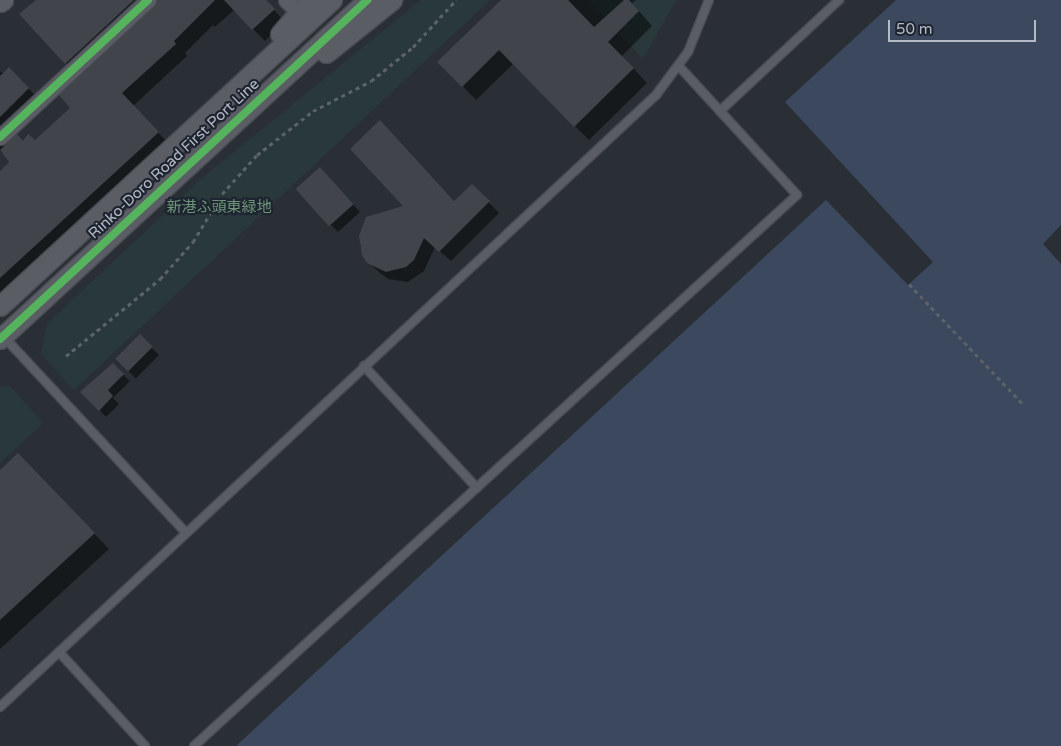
<!DOCTYPE html>
<html>
<head>
<meta charset="utf-8">
<style>
  body { margin:0 }
  #map { position:relative; width:1061px; height:746px; overflow:hidden; background:#2a2f36; font-family:"Varela Round","Noto Sans JP",sans-serif }
  div>[style] { position:absolute }
  .green>* { inset:0; background:#29393b }
  .water>* { inset:0; background:#3b485e }
  .shadow>* { inset:0; background:#0007; transform-origin:0 0 }
  .building>* { inset:0; background:#41454b; transform-origin:0 0 }
  .path>* { height:3px; margin-top:-1.5px; transform-origin:0; background:repeating-linear-gradient(90deg,#5d6268 0 4px,transparent 0 8px) }
  .roads { filter:drop-shadow(1px 0 #484b51) drop-shadow(-1px 0 #484b51) drop-shadow(0 1px #484b51) drop-shadow(0 -1px #484b51) }
  .service>* { height:8px; margin:-4px; padding:0 4px; transform-origin:4px; border-radius:4px; background:#5a5d64 }
  .minor>* { height:15px; margin:-7.5px; padding:0 7.5px; transform-origin:7.5px; border-radius:7.5px; background:#5a5d64 }
  .tertiary>* { height:19px; margin:-9.5px; padding:0 9.5px; transform-origin:9.5px; border-radius:9.5px; background:#5a5d64 }
  .cycleway>* { height:8px; margin:-4px; padding:0 4px; transform-origin:4px; border-radius:4px; background:#56b35d }
  span { translate:-50% -50%; white-space:nowrap; text-align:center; line-height:1.15; -webkit-text-stroke:4.5px #1e2530; paint-order:stroke }
  .street-label { font-size:15px; color:#b5bbc6 }
  .park-label { font-size:15px; color:#6e9579 }
  .scale { position:absolute; left:888px; top:20px; width:148px; height:22px; box-sizing:border-box; border:2px solid #b5bbc6; border-top:0; padding-left:6px; font-size:15px; line-height:18px; white-space:nowrap; color:#b5bbc6; -webkit-text-stroke:4px #1e2530; paint-order:stroke }
</style>
</head>
<body>
<div id="map">
  <div class="green">
    <i style="clip-path:polygon(421px 0,490px 0,74px 390px,41px 354px,47px 324px,201px 179px)"></i>
    <i style="clip-path:polygon(589px 0,676px 0,643px 59px)"></i>
    <i style="clip-path:polygon(10px 386px,43px 423px,0 463px,0 387px)"></i>
  </div>
  <div class="water">
    <i style="clip-path:polygon(896px 0,1061px 0,1061px 225px,1043px 244px,1061px 264px,1061px 746px,236px 746px,826px 200px,908px 285px,933px 262px,785px 102px)"></i>
  </div>
  <div class="shadow">
    <i style="clip-path:polygon(46px 0,265px 0,285px 22px,265px 41px,234px 10px,215px 27px,213px 25px,185px 53px,187px 56px,133px 106px,170px 145px,0 300px,0 172px,11px 162px,0 151px,0 72px,21px 80px,40px 101px,6px 142px,35px 141px,72px 108px,157px 4px,77px 75px,21px 14px)"></i>
    <i style="clip-path:polygon(503px 0,636px 0,632px 3px,652px 26px,622px 56px,647px 83px,589px 140px,513px 64px,476px 100px,439px 62px)"></i>
    <i style="clip-path:polygon(380px 121px,455px 202px,472px 185px,499px 213px,451px 261px,435px 247px,424px 271px,408px 282px,388px 279px,380px 273px,368px 262px,360px 245px,367px 218px,405px 207px)"></i>
    <i style="clip-path:polygon(328px 177px,360px 212px,338px 232px,297px 190px)"></i>
    <i style="left:140px;top:336px;width:27px;height:33px;rotate:45deg"></i>
    <i style="clip-path:polygon(113px 365px,130px 381px,113px 398px,119px 404px,106px 417px,82px 392px)"></i>
    <i style="clip-path:polygon(33px 469px,109px 549px,0 649px,0 472px)"></i>
  </div>
  <div class="building">
    <i style="clip-path:polygon(36px 0,134px 0,65px 64px,19px 14px)"></i>
    <i style="clip-path:polygon(157px 0,215px 0,174px 41px,176px 44px,122px 93px,159px 132px,0 278px,0 171px,9px 162px,0 150px,17px 134px,23px 141px,28px 134px,35px 140px,70px 108px,59px 95px,154px 7px)"></i>
    <i style="clip-path:polygon(224px 0,266px 0,275px 9px,252px 30px)"></i>
    <i style="clip-path:polygon(501px 0,568px 0,594px 27px,624px 0,629px 0,639px 11px,608px 42px,634px 68px,574px 127px,499px 50px,462px 87px,437px 62px)"></i>
    <i style="clip-path:polygon(9px 67px,29px 88px,0 117px,0 76px)"></i>
    <i style="clip-path:polygon(380px 120px,454px 201px,472px 184px,490px 201px,439px 252px,424px 238px,414px 260px,406px 267px,386px 272px,367px 263px,362px 255px,359px 236px,366px 217px,403px 206px,350px 149px)"></i>
    <i style="left:320px;top:167px;width:50px;height:33px;rotate:48deg"></i>
    <i style="left:140px;top:334px;width:18px;height:35px;rotate:45deg"></i>
    <i style="clip-path:polygon(113px 363px,124px 374px,108px 390px,113px 396px,99px 411px,80px 392px)"></i>
    <i style="clip-path:polygon(18px 453px,95px 533px,0 620px,0 470px)"></i>
  </div>
  <div class="path">
    <i style="left:909px;top:284px;width:164px;rotate:46.5deg"></i>
    <i style="left:66px;top:356px;width:122px;rotate:-39.3deg"></i>
    <i style="left:160px;top:279px;width:50px;rotate:-48.3deg"></i>
    <i style="left:193px;top:242px;width:56px;rotate:-58.9deg"></i>
    <i style="left:222px;top:194px;width:52px;rotate:-48.1deg"></i>
    <i style="left:257px;top:155px;width:71px;rotate:-38.2deg"></i>
    <i style="left:313px;top:111px;width:65px;rotate:-27.3deg"></i>
    <i style="left:371px;top:81px;width:54px;rotate:-39deg"></i>
    <i style="left:413px;top:47px;width:64px;rotate:-47.5deg"></i>
  </div>
  <div class="roads">
    <div class="service">
      <i style="left:720px;top:111px;width:163px;rotate:-43deg"></i>
      <i style="left:4px;top:337px;width:267px;rotate:47.1deg"></i>
      <i style="left:364px;top:366px;width:166px;rotate:47.2deg"></i>
      <i style="left:59px;top:652px;width:127px;rotate:47.5deg"></i>
      <i style="left:0;top:707px;width:897px;rotate:-43.01deg"></i>
      <i style="left:656px;top:95px;width:54px;rotate:-53.3deg"></i>
      <i style="left:688px;top:52px;width:56px;rotate:-68deg"></i>
      <i style="left:194px;top:746px;width:817px;rotate:-42.42deg"></i>
      <i style="left:797px;top:195px;width:175px;rotate:-132.5deg"></i>
    </div>
    <div class="minor">
      <i style="left:286px;top:0;width:30px;rotate:45deg"></i>
      <i style="left:0;top:137px;width:202px;rotate:-42.8deg"></i>
    </div>
    <div class="tertiary">
      <i style="left:0;top:2px;width:4px;rotate:-34deg"></i>
      <i style="left:280px;top:34px;width:45px;rotate:-48.6deg"></i>
      <i style="left:326px;top:53px;width:85px;rotate:-38.8deg"></i>
      <i style="left:0;top:306px;width:452px;rotate:-42.7deg"></i>
      <i style="left:0;top:339px;width:500px;rotate:-42.7deg"></i>
    </div>
  </div>
  <div class="cycleway">
    <i style="left:0;top:137px;width:202px;rotate:-42.8deg"></i>
    <i style="left:0;top:339px;width:500px;rotate:-42.7deg"></i>
  </div>
  <div class="street-label">
    <span style="left:174px;top:159px;rotate:-43deg">Rinko-Doro Road First Port Line</span>
  </div>
  <div class="park-label">
    <span style="left:219px;top:208px">新港ふ頭東緑地</span>
  </div>
  <div class="scale">50 m</div>
</div>
</body>
</html>
